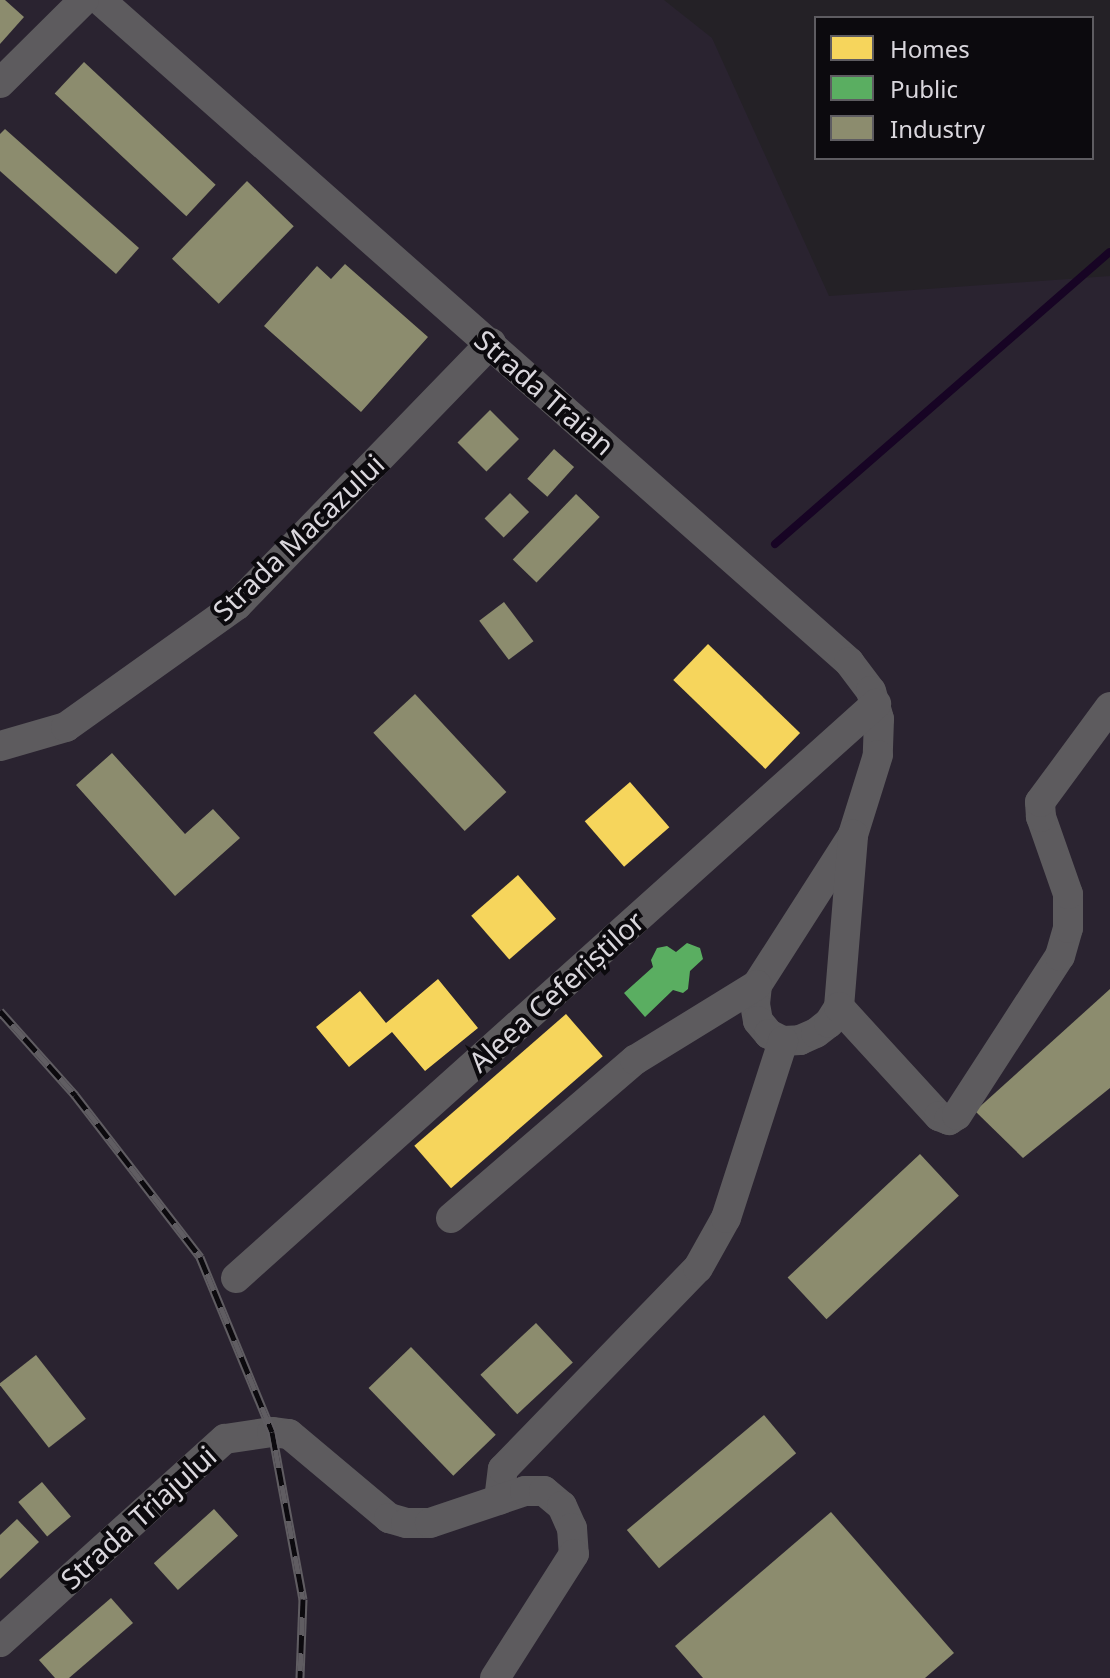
<!DOCTYPE html>
<html>
<head>
<meta charset="utf-8">
<style>
  body { margin:0 }
  #map { position:relative; width:1110px; height:1678px; overflow:hidden; background:#242126; font-family:"Noto Sans",sans-serif }
  div>[style] { position:absolute }
  .built>* { inset:0; background:#2a2330 }
  .homes>* { inset:0; background:#f6d55c; transform-origin:0 0 }
  .public>* { inset:0; background:#5aae61 }
  .industry>* { inset:0; background:#8c8c6e; transform-origin:0 0 }
  .stream>* { height:8px; margin:-4px; padding:0 4px; transform-origin:4px; border-radius:4px; background:#170424 }
  .minor>* { height:30px; margin:-15px; padding:0 15px; transform-origin:15px; border-radius:15px; background:#5d5b5e }
  .rail>* { height:9px; margin-top:-4.5px; transform-origin:0; background:repeating-linear-gradient(90deg,#0c0a0e 0 18px,#605d62 0 36px); box-sizing:border-box; border-block:2px solid #605d62 }
  span { translate:-50% -50%; white-space:nowrap; text-align:center; line-height:1.15; -webkit-text-stroke:8px #0c0a0e; paint-order:stroke }
  .street-label { font-size:28px; color:#dad7dd }
  .legend { position:absolute; left:814px; top:16px; width:280px; height:144px; box-sizing:border-box; background:#0c0a0e; border:2px solid #5e5c61; margin:0; padding:10px 14px; list-style:none; font-size:24px; color:#dad7dd }
  .legend li { display:flex; align-items:center; gap:16px; height:40px }
  .legend b { width:40px; border:2px solid #5e5c61 }
</style>
</head>
<body>
<div id="map">
  <div class="built">
    <i style="clip-path:polygon(0 0,664px 0,712px 38px,829px 296px,1110px 276px,1110px 1678px,0 1678px)"></i>
  </div>
  <div class="homes">
    <i style="left:708px;top:644px;width:128px;height:50px;rotate:44deg"></i>
    <i style="left:630px;top:782px;width:60px;height:60px;rotate:49deg"></i>
    <i style="left:518px;top:875px;width:58px;height:62px;rotate:49deg"></i>
    <i style="clip-path:polygon(438px 979px,478px 1028px,425px 1071px,392px 1032px,349px 1067px,316px 1027px,360px 991px,386px 1023px)"></i>
    <i style="left:566px;top:1014px;width:56px;height:201px;rotate:49deg"></i>
  </div>
  <div class="public">
    <i style="clip-path:polygon(687px 943px,700px 948px,703px 959px,690px 971px,688px 989px,683px 993px,673px 990px,645px 1017px,624px 993px,653px 967px,651px 960px,657px 948px,667px 946px,676px 952px)"></i>
  </div>
  <div class="industry">
    <i style="clip-path:polygon(0 0,5px 0,24px 17px,0 44px)"></i>
    <i style="left:84px;top:62px;width:180px;height:43px;rotate:43deg"></i>
    <i style="clip-path:polygon(5px 129px,139px 248px,116px 274px,0 171px,0 134px)"></i>
    <i style="left:247px;top:181px;width:65px;height:108px;rotate:44deg"></i>
    <i style="clip-path:polygon(345px 264px,428px 337px,361px 412px,264px 326px,317px 266px,331px 279px)"></i>
    <i style="left:490px;top:410px;width:41px;height:46px;rotate:45deg"></i>
    <i style="left:554px;top:449px;width:27px;height:40px;rotate:42deg"></i>
    <i style="left:510px;top:493px;width:27px;height:36px;rotate:45deg"></i>
    <i style="left:576px;top:494px;width:33px;height:91px;rotate:44deg"></i>
    <i style="left:504px;top:602px;width:49px;height:31px;rotate:53deg"></i>
    <i style="left:415px;top:694px;width:134px;height:57px;rotate:47deg"></i>
    <i style="clip-path:polygon(112px 753px,185px 834px,213px 809px,240px 838px,175px 896px,76px 785px)"></i>
    <i style="clip-path:polygon(1110px 989px,1110px 1088px,1023px 1158px,975px 1111px)"></i>
    <i style="left:920px;top:1154px;width:57px;height:181px;rotate:47deg"></i>
    <i style="left:536px;top:1323px;width:54px;height:76px;rotate:47deg"></i>
    <i style="left:411px;top:1347px;width:122px;height:59px;rotate:46deg"></i>
    <i style="left:36px;top:1355px;width:81px;height:47px;rotate:52deg"></i>
    <i style="left:764px;top:1415px;width:50px;height:179px;rotate:50deg"></i>
    <i style="left:42px;top:1482px;width:45px;height:31px;rotate:50deg"></i>
    <i style="left:214px;top:1509px;width:36px;height:81px;rotate:48deg"></i>
    <i style="clip-path:polygon(831px 1512px,954px 1653px,925px 1678px,703px 1678px,675px 1646px)"></i>
    <i style="clip-path:polygon(17px 1519px,39px 1542px,0 1579px,0 1535px)"></i>
    <i style="clip-path:polygon(111px 1598px,133px 1623px,69px 1678px,55px 1678px,39px 1660px)"></i>
  </div>
  <div class="stream">
    <i style="left:775px;top:544px;width:444px;rotate:-41.1deg"></i>
  </div>
  <div class="minor">
    <i style="left:100px;top:0;width:1000px;rotate:41.47deg"></i>
    <i style="left:849px;top:662px;width:36px;rotate:53deg"></i>
    <i style="left:871px;top:691px;width:29px;rotate:74deg"></i>
    <i style="left:879px;top:719px;width:36px;rotate:92deg"></i>
    <i style="left:878px;top:755px;width:84px;rotate:107.4deg"></i>
    <i style="left:853px;top:835px;width:178px;rotate:122.6deg"></i>
    <i style="left:757px;top:985px;width:19px;rotate:96deg"></i>
    <i style="left:755px;top:1004px;width:17px;rotate:80deg"></i>
    <i style="left:758px;top:1021px;width:17px;rotate:50deg"></i>
    <i style="left:769px;top:1034px;width:16px;rotate:27deg"></i>
    <i style="left:783px;top:1041px;width:17px;rotate:-3deg"></i>
    <i style="left:800px;top:1040px;width:17px;rotate:-24deg"></i>
    <i style="left:816px;top:1033px;width:16px;rotate:-38deg"></i>
    <i style="left:829px;top:1023px;width:19px;rotate:-58deg"></i>
    <i style="left:839px;top:1007px;width:173px;rotate:-85.3deg"></i>
    <i style="left:0;top:83px;width:118px;rotate:-44.7deg"></i>
    <i style="left:0;top:746px;width:69px;rotate:-16.1deg"></i>
    <i style="left:66px;top:727px;width:210px;rotate:-35.5deg"></i>
    <i style="left:237px;top:605px;width:365px;rotate:-45.9deg"></i>
    <i style="left:839px;top:1007px;width:148px;rotate:47.5deg"></i>
    <i style="left:939px;top:1116px;width:11px;rotate:22deg"></i>
    <i style="left:949px;top:1120px;width:9px;rotate:-32deg"></i>
    <i style="left:957px;top:1115px;width:189px;rotate:-57.1deg"></i>
    <i style="left:1060px;top:956px;width:29px;rotate:-74deg"></i>
    <i style="left:1068px;top:928px;width:34px;rotate:-90deg"></i>
    <i style="left:1068px;top:894px;width:82px;rotate:-109.3deg"></i>
    <i style="left:1041px;top:817px;width:15px;rotate:-94deg"></i>
    <i style="left:1040px;top:802px;width:118px;rotate:-53.6deg"></i>
    <i style="left:451px;top:1218px;width:243px;rotate:-40.7deg"></i>
    <i style="left:635px;top:1060px;width:143px;rotate:-31.6deg"></i>
    <i style="left:236px;top:1278px;width:860px;rotate:-41.89deg"></i>
    <i style="left:499px;top:1500px;width:31px;rotate:-83deg"></i>
    <i style="left:503px;top:1469px;width:280px;rotate:-45.9deg"></i>
    <i style="left:698px;top:1268px;width:57px;rotate:-60.8deg"></i>
    <i style="left:726px;top:1218px;width:186px;rotate:-72.1deg"></i>
    <i style="left:0;top:1642px;width:303px;rotate:-42.1deg"></i>
    <i style="left:225px;top:1439px;width:48px;rotate:-8.5deg"></i>
    <i style="left:272px;top:1432px;width:17px;rotate:7deg"></i>
    <i style="left:289px;top:1434px;width:131px;rotate:40deg"></i>
    <i style="left:389px;top:1518px;width:18px;rotate:16deg"></i>
    <i style="left:406px;top:1523px;width:24px"></i>
    <i style="left:430px;top:1523px;width:100px;rotate:-18.6deg"></i>
    <i style="left:525px;top:1491px;width:19px"></i>
    <i style="left:544px;top:1491px;width:23px;rotate:40deg"></i>
    <i style="left:562px;top:1506px;width:24px;rotate:66deg"></i>
    <i style="left:572px;top:1528px;width:26px;rotate:86deg"></i>
    <i style="left:574px;top:1554px;width:147px;rotate:122.5deg"></i>
  </div>
  <div class="rail">
    <i style="left:0;top:1011px;width:113px;rotate:48.2deg"></i>
    <i style="left:75px;top:1095px;width:205px;rotate:52.3deg"></i>
    <i style="left:200px;top:1257px;width:189px;rotate:67.6deg"></i>
    <i style="left:272px;top:1432px;width:170px;rotate:79.5deg"></i>
    <i style="left:303px;top:1599px;width:79px;rotate:92.2deg"></i>
  </div>
  <div class="street-label">
    <span style="left:545px;top:392px;rotate:41deg">Strada Traian</span>
    <span style="left:298px;top:537px;rotate:-44deg">Strada Macazului</span>
    <span style="left:556px;top:991px;rotate:-42deg">Aleea Ceferiștilor</span>
    <span style="left:138px;top:1517px;rotate:-42deg">Strada Triajului</span>
  </div>
  <ul class="legend">
  <li><b style="height:22px;background:#f6d55c"></b>Homes</li>
  <li><b style="height:22px;background:#5aae61"></b>Public</li>
  <li><b style="height:22px;background:#8c8c6e"></b>Industry</li>
  </ul>
</div>
</body>
</html>
